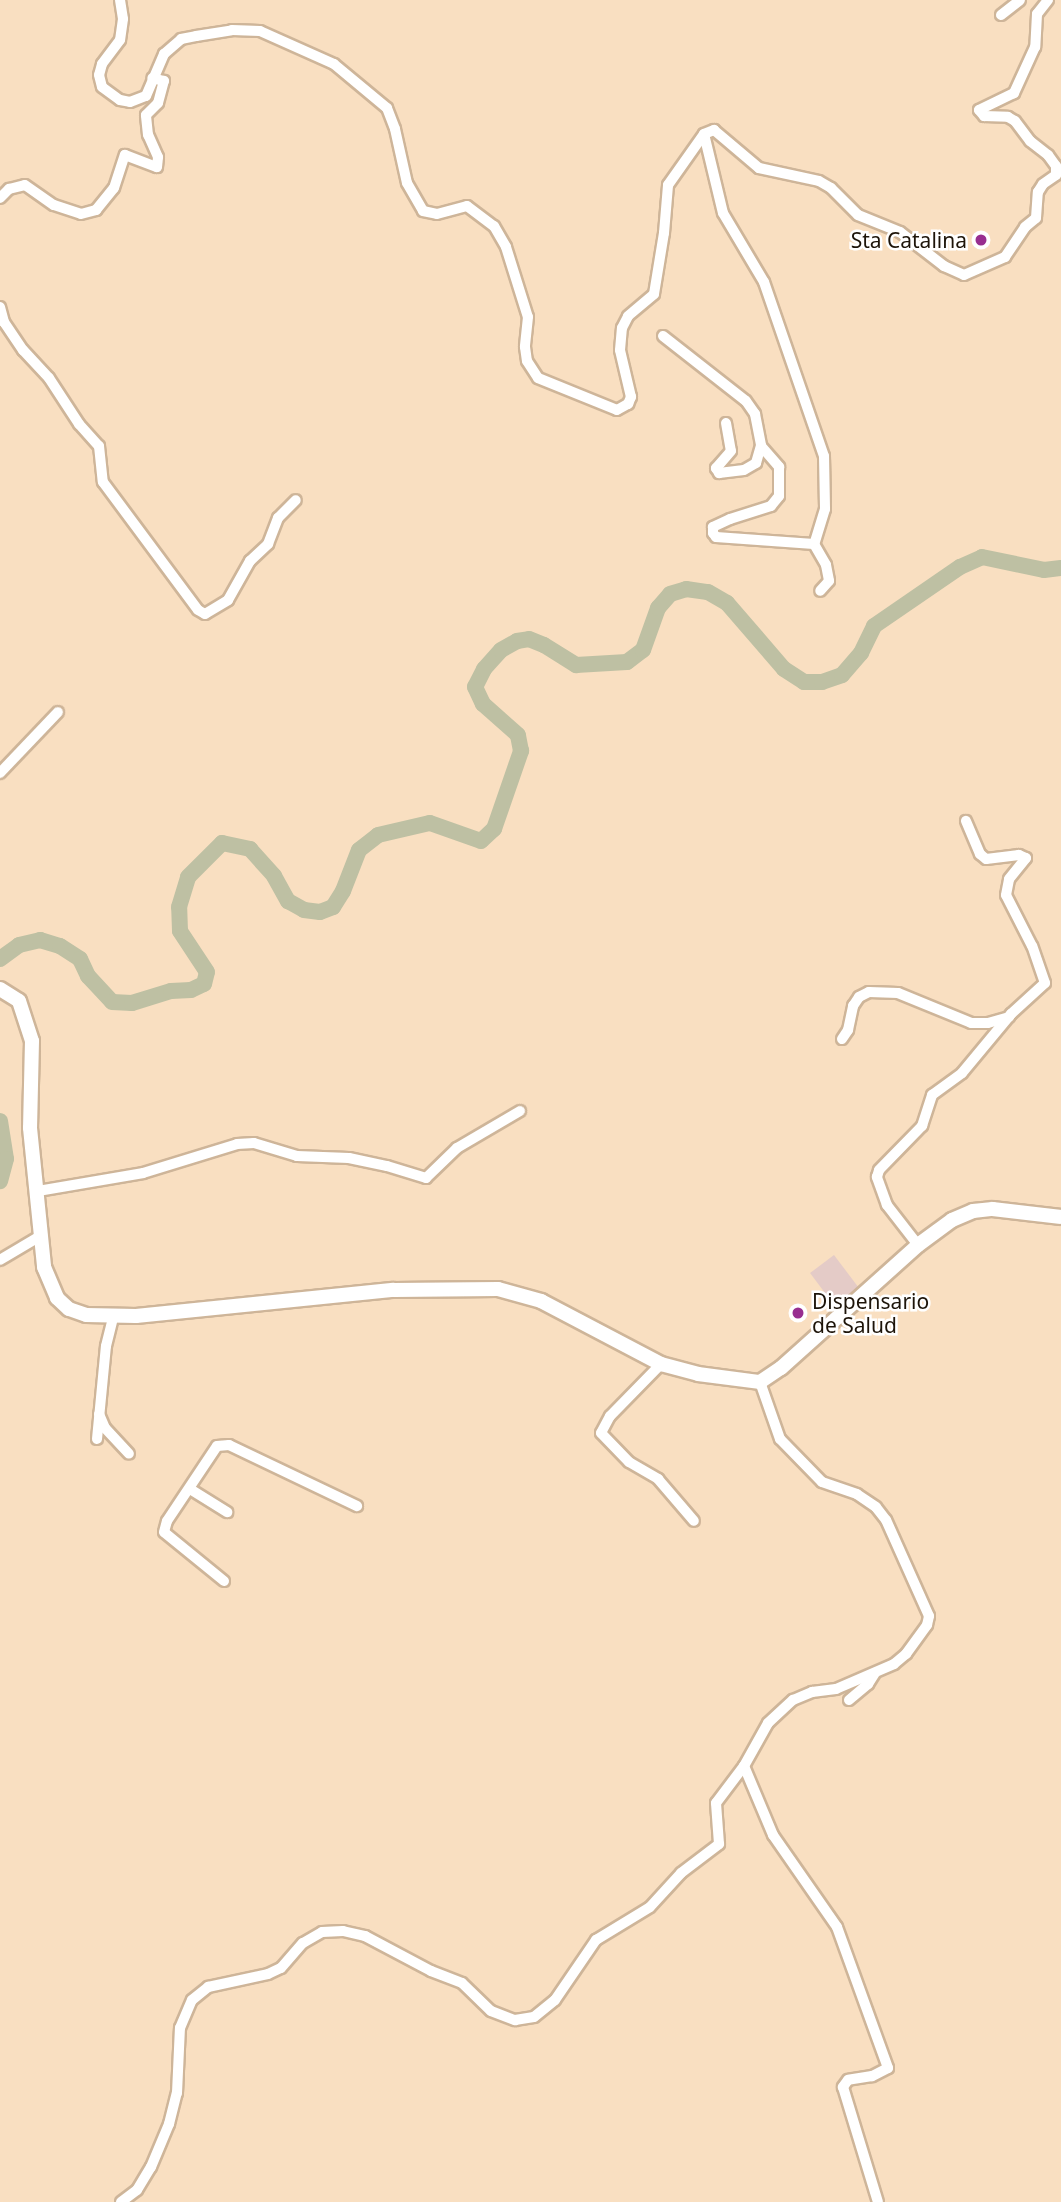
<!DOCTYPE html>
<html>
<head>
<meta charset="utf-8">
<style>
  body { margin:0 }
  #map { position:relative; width:1061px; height:2202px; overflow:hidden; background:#f9dfc1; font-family:"Noto Sans",sans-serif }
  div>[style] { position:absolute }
  .green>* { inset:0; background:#e4cbc7; transform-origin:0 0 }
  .river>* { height:16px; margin:-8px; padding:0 8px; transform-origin:8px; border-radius:8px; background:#bec0a3 }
  .roads { filter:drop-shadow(2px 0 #ceb599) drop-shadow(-2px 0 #ceb599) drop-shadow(0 2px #ceb599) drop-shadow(0 -2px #ceb599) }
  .street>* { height:10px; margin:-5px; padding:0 5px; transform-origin:5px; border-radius:5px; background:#fff }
  .secondary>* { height:14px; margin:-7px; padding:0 7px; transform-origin:7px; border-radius:7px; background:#fff }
  .dots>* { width:19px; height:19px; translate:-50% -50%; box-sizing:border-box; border:4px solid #fff; border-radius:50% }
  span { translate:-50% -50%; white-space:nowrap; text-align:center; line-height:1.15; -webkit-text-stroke:5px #fff; paint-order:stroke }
  .poi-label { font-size:21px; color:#1d1409 }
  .right { translate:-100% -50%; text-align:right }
  .left { translate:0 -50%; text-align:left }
</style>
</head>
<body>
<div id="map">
  <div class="green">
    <i style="left:834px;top:1255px;width:43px;height:30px;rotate:53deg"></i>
  </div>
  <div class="river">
    <i style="left:0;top:959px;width:24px;rotate:-36deg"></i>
    <i style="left:19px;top:945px;width:22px;rotate:-13deg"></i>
    <i style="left:40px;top:940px;width:21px;rotate:17deg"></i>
    <i style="left:60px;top:946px;width:24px;rotate:33deg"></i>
    <i style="left:80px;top:959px;width:19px;rotate:65deg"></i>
    <i style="left:88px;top:976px;width:35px;rotate:47deg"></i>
    <i style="left:112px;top:1002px;width:20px;rotate:3deg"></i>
    <i style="left:132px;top:1003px;width:41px;rotate:-17.1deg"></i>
    <i style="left:171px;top:991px;width:20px;rotate:-3deg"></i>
    <i style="left:191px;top:990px;width:14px;rotate:-25deg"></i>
    <i style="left:204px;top:984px;width:12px;rotate:-76deg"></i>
    <i style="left:207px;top:972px;width:49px;rotate:-123.4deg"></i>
    <i style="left:180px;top:931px;width:24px;rotate:-92deg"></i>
    <i style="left:179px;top:907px;width:31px;rotate:-73deg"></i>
    <i style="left:188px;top:877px;width:48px;rotate:-45deg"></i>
    <i style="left:222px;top:843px;width:29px;rotate:12deg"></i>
    <i style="left:250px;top:849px;width:36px;rotate:48deg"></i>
    <i style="left:274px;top:876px;width:29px;rotate:61deg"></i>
    <i style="left:288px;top:901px;width:18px;rotate:29deg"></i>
    <i style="left:304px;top:910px;width:16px;rotate:7deg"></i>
    <i style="left:320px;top:912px;width:14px;rotate:-21deg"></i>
    <i style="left:333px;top:907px;width:19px;rotate:-58deg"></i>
    <i style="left:343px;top:891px;width:44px;rotate:-68.7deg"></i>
    <i style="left:359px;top:850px;width:24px;rotate:-38deg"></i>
    <i style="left:378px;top:835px;width:53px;rotate:-13deg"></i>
    <i style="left:430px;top:823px;width:54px;rotate:19.4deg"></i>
    <i style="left:481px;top:841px;width:18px;rotate:-43deg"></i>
    <i style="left:494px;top:829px;width:83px;rotate:-70.9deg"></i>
    <i style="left:521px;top:751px;width:16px;rotate:-101deg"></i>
    <i style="left:518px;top:735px;width:47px;rotate:-138.5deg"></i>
    <i style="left:483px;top:704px;width:19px;rotate:-115deg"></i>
    <i style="left:475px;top:687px;width:20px;rotate:-63deg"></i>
    <i style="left:484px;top:669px;width:25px;rotate:-48deg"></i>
    <i style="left:501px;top:650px;width:18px;rotate:-29deg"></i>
    <i style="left:517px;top:641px;width:12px;rotate:-9deg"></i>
    <i style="left:529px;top:639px;width:16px;rotate:22deg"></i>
    <i style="left:544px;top:645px;width:38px;rotate:32deg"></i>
    <i style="left:576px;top:665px;width:51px;rotate:-3.4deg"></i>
    <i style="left:627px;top:662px;width:20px;rotate:-37deg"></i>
    <i style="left:643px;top:650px;width:45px;rotate:-70.3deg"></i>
    <i style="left:658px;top:608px;width:18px;rotate:-49deg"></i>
    <i style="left:670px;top:594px;width:17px;rotate:-17deg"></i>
    <i style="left:686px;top:589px;width:22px;rotate:8deg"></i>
    <i style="left:708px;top:592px;width:22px;rotate:30deg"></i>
    <i style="left:727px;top:603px;width:87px;rotate:49.2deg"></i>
    <i style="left:784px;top:669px;width:24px;rotate:33deg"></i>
    <i style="left:804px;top:682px;width:18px"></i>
    <i style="left:822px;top:682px;width:21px;rotate:-19deg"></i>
    <i style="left:842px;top:675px;width:29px;rotate:-49deg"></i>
    <i style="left:861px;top:653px;width:30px;rotate:-64deg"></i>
    <i style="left:874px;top:626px;width:104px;rotate:-34.5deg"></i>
    <i style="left:960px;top:567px;width:24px;rotate:-24deg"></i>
    <i style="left:982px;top:557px;width:63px;rotate:11.8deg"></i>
    <i style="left:1044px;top:570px;width:17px;rotate:-7deg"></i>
    <i style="left:0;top:1121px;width:38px;rotate:81deg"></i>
    <i style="left:6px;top:1159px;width:23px;rotate:105deg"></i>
  </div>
  <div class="roads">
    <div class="street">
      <i style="left:120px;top:0;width:19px;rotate:81deg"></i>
      <i style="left:123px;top:19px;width:21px;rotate:98deg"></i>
      <i style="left:120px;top:40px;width:30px;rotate:127deg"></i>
      <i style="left:102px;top:64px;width:11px;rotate:105deg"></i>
      <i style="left:99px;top:75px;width:12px;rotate:76deg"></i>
      <i style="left:102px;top:87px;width:22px;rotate:36deg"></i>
      <i style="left:120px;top:100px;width:10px;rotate:11deg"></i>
      <i style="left:130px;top:102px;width:17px;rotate:-21deg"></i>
      <i style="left:146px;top:96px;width:46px;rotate:-66.8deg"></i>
      <i style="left:164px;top:54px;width:23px;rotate:-41deg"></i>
      <i style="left:181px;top:39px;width:15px;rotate:-11deg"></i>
      <i style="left:196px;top:36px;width:36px;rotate:-9deg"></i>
      <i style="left:232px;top:30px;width:28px;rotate:2deg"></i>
      <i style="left:260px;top:31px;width:81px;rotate:24deg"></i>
      <i style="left:334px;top:64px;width:69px;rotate:39.7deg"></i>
      <i style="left:387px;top:108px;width:22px;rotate:69deg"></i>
      <i style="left:395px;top:129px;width:55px;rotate:77.5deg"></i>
      <i style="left:407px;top:183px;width:32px;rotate:60deg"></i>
      <i style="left:423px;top:211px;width:14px;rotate:12deg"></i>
      <i style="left:437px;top:214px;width:31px;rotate:-15deg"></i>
      <i style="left:467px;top:206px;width:34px;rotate:37deg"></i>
      <i style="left:494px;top:226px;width:24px;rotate:60deg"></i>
      <i style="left:506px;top:247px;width:73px;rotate:72.6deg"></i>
      <i style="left:528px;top:317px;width:30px;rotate:96deg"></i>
      <i style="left:525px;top:347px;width:14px;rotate:82deg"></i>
      <i style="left:527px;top:361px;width:20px;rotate:57deg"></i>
      <i style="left:538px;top:378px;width:85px;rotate:22.1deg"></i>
      <i style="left:617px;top:410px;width:13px;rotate:-29deg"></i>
      <i style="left:628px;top:404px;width:8px;rotate:-67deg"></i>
      <i style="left:631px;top:397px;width:48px;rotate:-103.2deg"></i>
      <i style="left:620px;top:350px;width:22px;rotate:-85deg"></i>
      <i style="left:622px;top:328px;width:13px;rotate:-63deg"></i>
      <i style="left:628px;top:316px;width:34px;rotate:-40deg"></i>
      <i style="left:654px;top:294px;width:62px;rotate:-80.7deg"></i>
      <i style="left:664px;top:233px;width:48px;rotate:-85.2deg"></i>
      <i style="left:668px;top:185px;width:62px;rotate:-54.8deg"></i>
      <i style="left:704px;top:134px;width:11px;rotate:-22deg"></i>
      <i style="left:714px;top:130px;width:59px;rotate:40.2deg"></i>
      <i style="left:759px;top:168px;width:61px;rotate:12.2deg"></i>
      <i style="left:819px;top:181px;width:14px;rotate:30deg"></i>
      <i style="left:831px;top:188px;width:38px;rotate:45deg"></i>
      <i style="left:858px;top:215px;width:45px;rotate:22deg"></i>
      <i style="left:900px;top:232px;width:56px;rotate:37.7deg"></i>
      <i style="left:944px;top:266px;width:22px;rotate:24deg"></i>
      <i style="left:964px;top:275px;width:45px;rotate:-23.7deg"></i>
      <i style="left:1005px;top:257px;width:36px;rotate:-56deg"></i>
      <i style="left:1025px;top:227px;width:14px;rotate:-39deg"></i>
      <i style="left:1036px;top:218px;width:26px;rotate:-86deg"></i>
      <i style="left:1038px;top:192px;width:9px;rotate:-58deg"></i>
      <i style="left:1043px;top:184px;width:16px;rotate:-35deg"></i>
      <i style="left:1048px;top:0;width:18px;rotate:128deg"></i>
      <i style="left:1037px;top:14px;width:33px;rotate:93deg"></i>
      <i style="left:1035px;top:47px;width:51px;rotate:114.5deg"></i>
      <i style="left:1014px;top:93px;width:39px;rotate:154deg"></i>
      <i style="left:979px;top:110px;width:8px;rotate:50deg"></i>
      <i style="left:984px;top:116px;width:24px;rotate:2deg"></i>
      <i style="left:1008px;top:117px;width:8px;rotate:30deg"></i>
      <i style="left:1015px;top:121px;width:25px;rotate:53deg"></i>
      <i style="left:1030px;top:141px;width:23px;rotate:38deg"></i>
      <i style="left:1048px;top:155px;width:14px;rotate:54deg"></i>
      <i style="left:1056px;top:166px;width:9px;rotate:90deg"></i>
      <i style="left:1001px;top:15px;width:24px;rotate:-38deg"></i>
      <i style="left:704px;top:134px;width:81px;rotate:76.5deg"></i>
      <i style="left:723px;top:213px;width:80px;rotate:59.3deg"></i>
      <i style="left:764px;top:282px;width:184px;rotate:71deg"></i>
      <i style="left:824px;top:456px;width:53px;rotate:88.9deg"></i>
      <i style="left:825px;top:509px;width:37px;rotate:107deg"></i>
      <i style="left:0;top:198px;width:13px;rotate:-45deg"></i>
      <i style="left:9px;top:189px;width:16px;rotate:-14deg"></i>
      <i style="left:25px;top:185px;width:35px;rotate:35deg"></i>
      <i style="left:54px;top:205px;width:28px;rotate:18deg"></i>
      <i style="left:81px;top:214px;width:16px;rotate:-15deg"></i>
      <i style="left:96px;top:210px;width:28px;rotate:-51deg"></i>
      <i style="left:114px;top:188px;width:35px;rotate:-72deg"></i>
      <i style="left:125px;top:155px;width:34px;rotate:21deg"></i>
      <i style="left:157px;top:167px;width:10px;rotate:-84deg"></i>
      <i style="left:158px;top:157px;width:24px;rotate:-114deg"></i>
      <i style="left:148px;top:135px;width:20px;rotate:-96deg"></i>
      <i style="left:146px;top:115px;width:17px;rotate:-45deg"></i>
      <i style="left:158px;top:103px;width:23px;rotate:-75deg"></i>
      <i style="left:164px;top:81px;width:12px;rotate:-166deg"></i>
      <i style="left:0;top:307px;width:16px;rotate:75deg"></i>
      <i style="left:4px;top:322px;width:34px;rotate:56deg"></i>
      <i style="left:23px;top:350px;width:38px;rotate:47deg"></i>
      <i style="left:49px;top:378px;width:55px;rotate:56.9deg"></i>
      <i style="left:79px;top:424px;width:30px;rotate:48deg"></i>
      <i style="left:99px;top:446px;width:36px;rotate:84deg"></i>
      <i style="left:103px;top:482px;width:159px;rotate:53.4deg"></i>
      <i style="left:198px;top:610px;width:8px;rotate:30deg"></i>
      <i style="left:205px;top:614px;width:27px;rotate:-31deg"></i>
      <i style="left:228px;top:600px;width:45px;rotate:-60.6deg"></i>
      <i style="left:250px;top:561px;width:25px;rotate:-43deg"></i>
      <i style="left:268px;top:544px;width:28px;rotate:-69deg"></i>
      <i style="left:278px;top:518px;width:25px;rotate:-45deg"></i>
      <i style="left:663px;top:336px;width:105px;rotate:38.1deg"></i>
      <i style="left:746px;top:401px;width:16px;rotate:55deg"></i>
      <i style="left:755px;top:414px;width:33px;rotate:79deg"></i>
      <i style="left:761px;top:446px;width:28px;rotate:49deg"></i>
      <i style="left:779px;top:467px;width:29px;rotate:90deg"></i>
      <i style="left:779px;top:496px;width:13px;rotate:129deg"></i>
      <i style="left:771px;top:506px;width:43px;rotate:162.4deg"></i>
      <i style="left:730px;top:519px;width:19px;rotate:155deg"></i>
      <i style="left:713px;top:527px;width:6px;rotate:90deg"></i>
      <i style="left:713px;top:533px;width:5px;rotate:53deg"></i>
      <i style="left:716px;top:537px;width:98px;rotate:4.1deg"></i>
      <i style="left:814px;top:544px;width:24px;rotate:60deg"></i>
      <i style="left:826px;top:565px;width:16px;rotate:79deg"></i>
      <i style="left:829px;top:581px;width:13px;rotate:132deg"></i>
      <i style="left:726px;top:423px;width:28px;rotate:80deg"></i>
      <i style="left:731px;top:451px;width:23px;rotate:131deg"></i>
      <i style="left:716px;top:468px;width:6px;rotate:59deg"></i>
      <i style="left:719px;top:473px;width:25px;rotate:-7deg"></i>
      <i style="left:744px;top:470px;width:14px;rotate:-30deg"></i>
      <i style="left:756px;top:463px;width:18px;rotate:-74deg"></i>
      <i style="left:0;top:773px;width:84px;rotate:-46.4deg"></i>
      <i style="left:842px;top:1039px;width:11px;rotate:-56deg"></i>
      <i style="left:848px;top:1030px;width:25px;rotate:-78deg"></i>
      <i style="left:853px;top:1006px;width:11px;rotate:-56deg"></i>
      <i style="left:859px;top:997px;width:11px;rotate:-27deg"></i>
      <i style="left:869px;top:992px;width:29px;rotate:2deg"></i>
      <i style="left:898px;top:993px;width:79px;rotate:22.3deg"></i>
      <i style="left:971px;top:1023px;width:17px"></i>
      <i style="left:988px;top:1023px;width:22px;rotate:-16deg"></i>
      <i style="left:38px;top:1191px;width:107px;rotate:-9.7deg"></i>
      <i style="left:143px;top:1173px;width:98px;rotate:-17.1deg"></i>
      <i style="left:237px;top:1144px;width:17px;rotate:-3deg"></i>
      <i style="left:254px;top:1143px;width:45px;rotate:16.8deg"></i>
      <i style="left:297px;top:1156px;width:52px;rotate:2.2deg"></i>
      <i style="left:349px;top:1158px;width:39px;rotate:12deg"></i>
      <i style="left:387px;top:1166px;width:41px;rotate:17.1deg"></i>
      <i style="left:426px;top:1178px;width:43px;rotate:-44.1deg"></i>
      <i style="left:457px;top:1148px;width:73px;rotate:-30.4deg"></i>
      <i style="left:918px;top:1245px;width:51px;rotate:-127.8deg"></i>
      <i style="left:887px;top:1205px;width:30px;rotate:-110deg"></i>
      <i style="left:877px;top:1177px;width:7px;rotate:-74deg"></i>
      <i style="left:879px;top:1170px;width:62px;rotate:-45.7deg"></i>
      <i style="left:922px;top:1126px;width:33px;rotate:-72deg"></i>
      <i style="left:932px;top:1095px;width:37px;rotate:-36deg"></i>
      <i style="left:962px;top:1073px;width:77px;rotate:-50.3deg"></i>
      <i style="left:1011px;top:1014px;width:46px;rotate:-42.4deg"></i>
      <i style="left:1045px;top:983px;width:39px;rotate:-109deg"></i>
      <i style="left:1032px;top:946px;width:57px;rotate:-117deg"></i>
      <i style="left:1006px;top:895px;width:16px;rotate:-79deg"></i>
      <i style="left:1009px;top:879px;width:27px;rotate:-51deg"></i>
      <i style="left:1026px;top:858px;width:8px;rotate:-157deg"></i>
      <i style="left:1019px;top:855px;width:33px;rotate:173deg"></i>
      <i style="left:986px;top:859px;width:8px;rotate:-140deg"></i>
      <i style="left:980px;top:854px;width:36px;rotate:-113deg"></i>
      <i style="left:0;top:1260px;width:49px;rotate:-30.8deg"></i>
      <i style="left:661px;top:1364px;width:73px;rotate:134.4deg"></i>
      <i style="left:610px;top:1416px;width:19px;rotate:118deg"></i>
      <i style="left:601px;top:1433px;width:40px;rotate:46deg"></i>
      <i style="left:629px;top:1462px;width:34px;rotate:30deg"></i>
      <i style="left:658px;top:1479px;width:55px;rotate:49.4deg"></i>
      <i style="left:99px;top:1414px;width:15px;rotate:67deg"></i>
      <i style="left:105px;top:1428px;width:35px;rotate:47deg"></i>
      <i style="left:97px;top:1439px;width:93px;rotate:-84.5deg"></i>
      <i style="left:106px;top:1346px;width:30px;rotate:-76deg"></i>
      <i style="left:190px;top:1489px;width:44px;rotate:31.9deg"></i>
      <i style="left:224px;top:1581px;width:77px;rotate:-140.8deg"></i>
      <i style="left:164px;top:1532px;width:11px;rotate:-75deg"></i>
      <i style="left:167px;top:1521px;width:90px;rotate:-56.3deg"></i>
      <i style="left:217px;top:1446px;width:12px;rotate:-5deg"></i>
      <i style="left:229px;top:1445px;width:142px;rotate:25.5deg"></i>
      <i style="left:849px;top:1700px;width:25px;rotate:-40deg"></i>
      <i style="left:868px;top:1684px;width:13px;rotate:-58deg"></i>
      <i style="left:744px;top:1766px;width:75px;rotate:67.2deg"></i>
      <i style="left:773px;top:1835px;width:112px;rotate:55.2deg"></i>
      <i style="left:837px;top:1927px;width:150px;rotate:70.1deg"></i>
      <i style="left:888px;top:2068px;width:18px;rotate:153deg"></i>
      <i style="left:872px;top:2076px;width:24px;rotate:171deg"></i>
      <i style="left:848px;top:2080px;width:9px;rotate:126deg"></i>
      <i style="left:843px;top:2087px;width:120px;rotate:73.1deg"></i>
      <i style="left:121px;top:2202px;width:20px;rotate:-37deg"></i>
      <i style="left:137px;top:2190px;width:27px;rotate:-59deg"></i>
      <i style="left:151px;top:2167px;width:47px;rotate:-67.3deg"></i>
      <i style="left:169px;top:2124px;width:32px;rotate:-76deg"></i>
      <i style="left:177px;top:2093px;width:65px;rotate:-87.4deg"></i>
      <i style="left:180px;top:2028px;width:30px;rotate:-67deg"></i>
      <i style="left:192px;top:2000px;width:21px;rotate:-39deg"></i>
      <i style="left:208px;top:1987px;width:61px;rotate:-12.2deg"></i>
      <i style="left:268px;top:1974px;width:14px;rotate:-25deg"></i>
      <i style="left:281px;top:1968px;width:33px;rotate:-49deg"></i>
      <i style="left:303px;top:1943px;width:22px;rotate:-30deg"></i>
      <i style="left:322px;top:1932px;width:21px;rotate:-3deg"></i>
      <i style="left:343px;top:1931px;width:23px;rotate:13deg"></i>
      <i style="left:365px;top:1936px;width:75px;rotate:27.9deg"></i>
      <i style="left:431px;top:1971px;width:33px;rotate:21deg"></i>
      <i style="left:462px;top:1983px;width:40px;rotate:44deg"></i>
      <i style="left:491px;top:2011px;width:26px;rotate:21deg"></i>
      <i style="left:515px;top:2020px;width:19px;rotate:-9deg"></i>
      <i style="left:534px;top:2017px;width:27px;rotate:-39deg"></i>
      <i style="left:555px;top:2000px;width:73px;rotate:-55.7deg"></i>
      <i style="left:596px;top:1940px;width:63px;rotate:-31.4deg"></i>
      <i style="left:650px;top:1907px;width:46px;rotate:-47.6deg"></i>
      <i style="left:681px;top:1873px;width:48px;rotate:-37.3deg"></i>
      <i style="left:719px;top:1844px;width:41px;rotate:-94.2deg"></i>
      <i style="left:716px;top:1803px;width:46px;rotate:-52.9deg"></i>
      <i style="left:744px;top:1766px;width:49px;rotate:-60.8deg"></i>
      <i style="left:768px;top:1723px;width:34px;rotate:-43deg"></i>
      <i style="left:793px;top:1700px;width:21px;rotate:-23deg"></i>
      <i style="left:812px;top:1692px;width:24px;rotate:-7deg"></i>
      <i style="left:836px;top:1689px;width:63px;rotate:-23.3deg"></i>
      <i style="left:894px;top:1664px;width:16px;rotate:-40deg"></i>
      <i style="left:906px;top:1654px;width:36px;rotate:-54deg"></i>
      <i style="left:927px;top:1625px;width:9px;rotate:-77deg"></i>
      <i style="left:929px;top:1616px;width:105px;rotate:-114.1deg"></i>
      <i style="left:886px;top:1520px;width:16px;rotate:-128deg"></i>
      <i style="left:876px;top:1507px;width:23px;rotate:-146deg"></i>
      <i style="left:857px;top:1494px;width:37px;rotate:-161deg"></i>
      <i style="left:822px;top:1482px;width:60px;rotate:-134.3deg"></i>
      <i style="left:780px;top:1439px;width:60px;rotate:-109.3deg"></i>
    </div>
    <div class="secondary">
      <i style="left:0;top:989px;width:22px;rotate:32deg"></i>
      <i style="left:19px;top:1001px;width:42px;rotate:72deg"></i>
      <i style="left:32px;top:1041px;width:87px;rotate:91.3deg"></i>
      <i style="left:30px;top:1128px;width:140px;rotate:84.2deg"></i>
      <i style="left:44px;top:1267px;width:34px;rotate:67deg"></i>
      <i style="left:57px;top:1298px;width:16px;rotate:43deg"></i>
      <i style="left:69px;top:1309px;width:18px;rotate:19deg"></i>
      <i style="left:86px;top:1315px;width:50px;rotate:1.1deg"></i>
      <i style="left:136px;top:1316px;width:259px;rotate:-5.8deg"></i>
      <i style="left:394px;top:1290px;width:104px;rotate:-0.6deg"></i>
      <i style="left:498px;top:1289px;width:45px;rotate:15.6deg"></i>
      <i style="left:541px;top:1301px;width:136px;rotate:27.7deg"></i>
      <i style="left:661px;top:1364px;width:38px;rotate:15deg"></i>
      <i style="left:698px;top:1374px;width:63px;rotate:7.4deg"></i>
      <i style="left:760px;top:1382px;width:25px;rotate:-34deg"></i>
      <i style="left:781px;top:1368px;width:184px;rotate:-41.9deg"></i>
      <i style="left:918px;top:1245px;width:42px;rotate:-36.3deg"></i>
      <i style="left:952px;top:1220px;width:23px;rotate:-23deg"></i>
      <i style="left:973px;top:1211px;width:20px;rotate:-6deg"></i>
      <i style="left:993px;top:1209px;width:68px;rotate:6.7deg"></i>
    </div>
  </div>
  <div class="dots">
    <i style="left:981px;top:240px;background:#982e90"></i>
    <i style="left:798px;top:1313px;background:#982e90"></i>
  </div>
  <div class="poi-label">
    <span class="right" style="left:967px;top:240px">Sta Catalina</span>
    <span class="left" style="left:812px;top:1313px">Dispensario<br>de Salud</span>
  </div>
</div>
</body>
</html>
